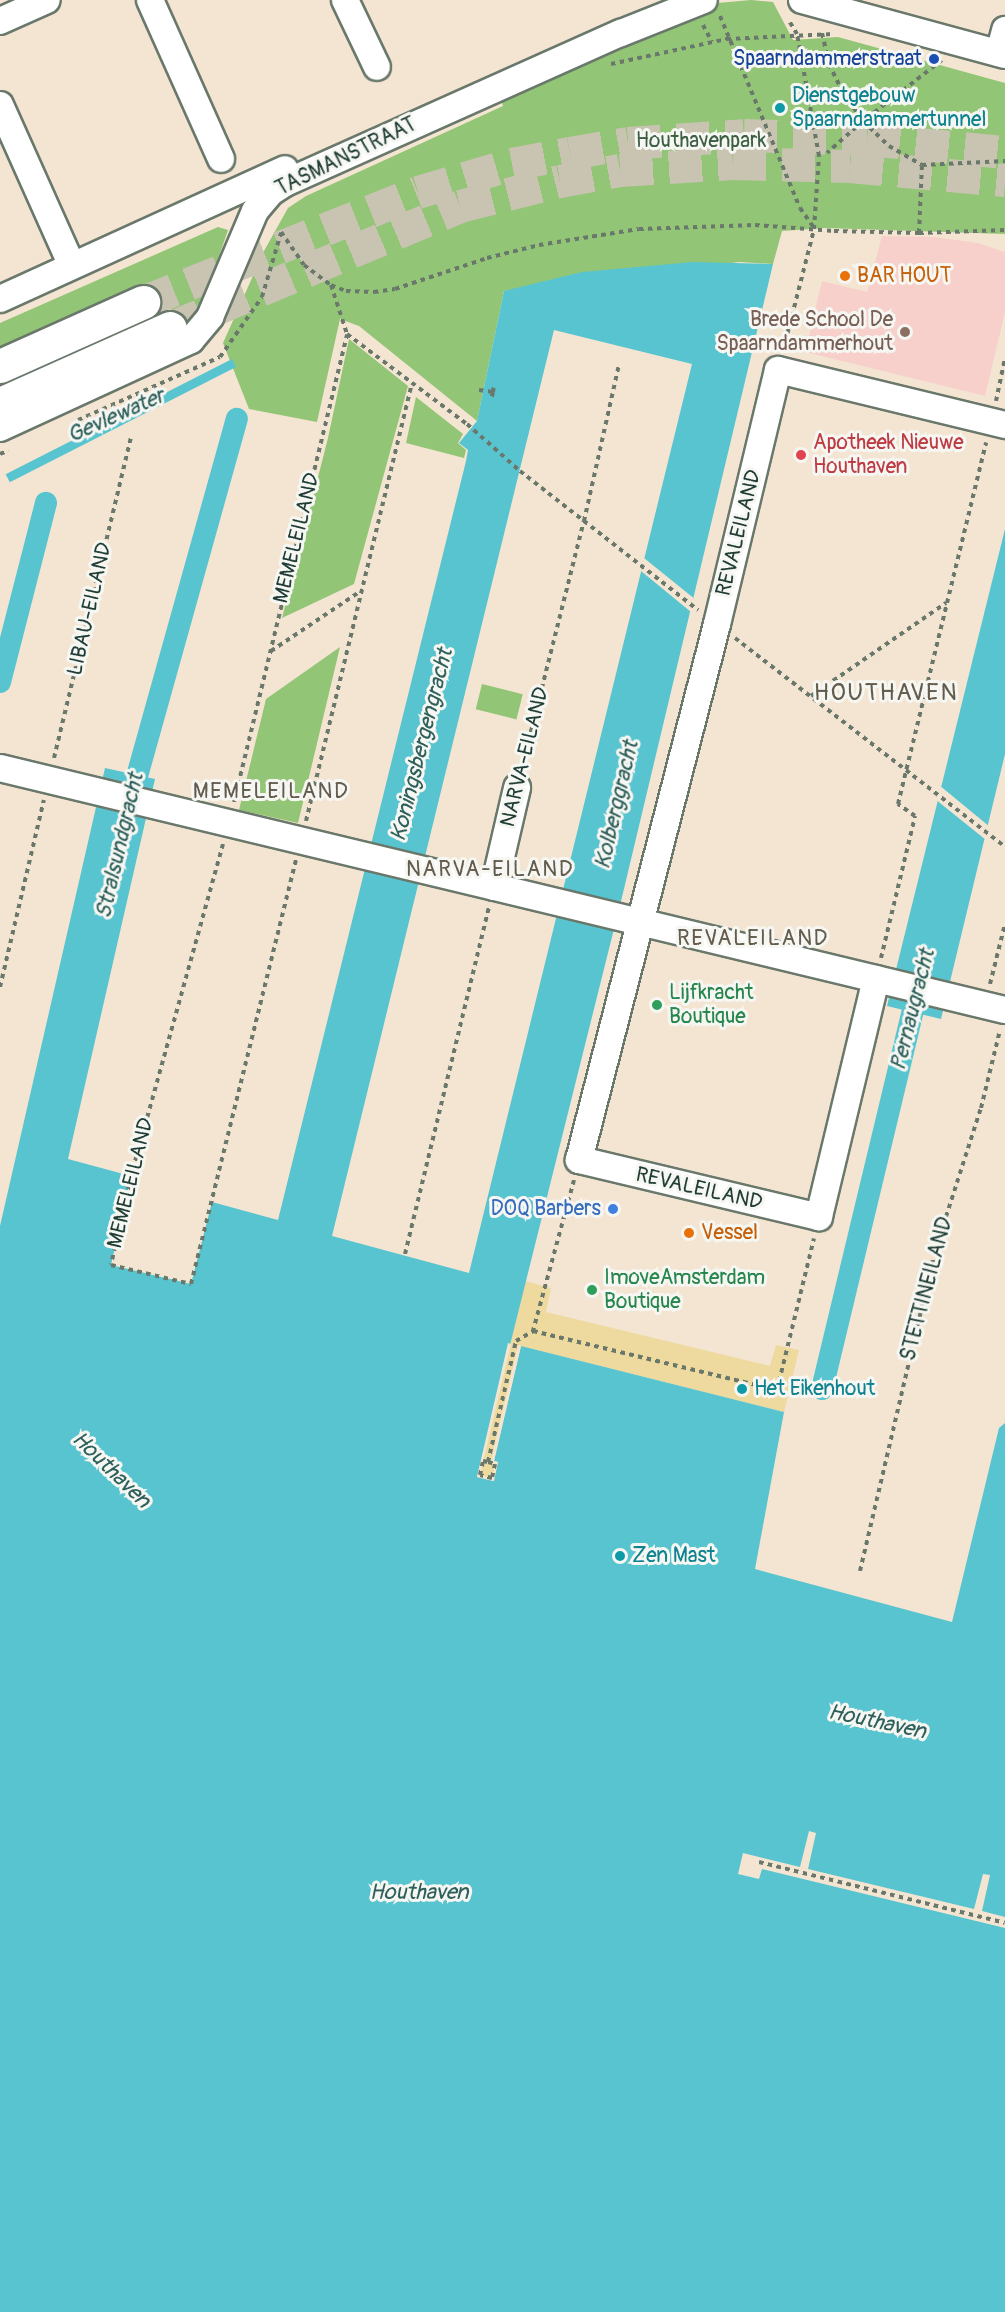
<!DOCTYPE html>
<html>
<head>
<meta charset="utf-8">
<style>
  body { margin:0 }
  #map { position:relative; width:1005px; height:2312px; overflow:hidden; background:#f4e5d2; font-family:Pangolin,sans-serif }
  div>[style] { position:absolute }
  .built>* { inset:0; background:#f7d0cb }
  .green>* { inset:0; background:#92c576; transform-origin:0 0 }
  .sand>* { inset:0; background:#eeda9e }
  .water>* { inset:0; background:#57c4cf; transform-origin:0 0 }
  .pier>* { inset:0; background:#f4e5d2 }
  .canal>* { height:22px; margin:-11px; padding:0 11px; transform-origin:11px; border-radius:11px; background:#57c4cf }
  .highway-tunnel>* { height:33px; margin-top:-16.5px; transform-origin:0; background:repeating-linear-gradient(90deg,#c9c3b2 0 33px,transparent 0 49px) }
  .path>* { height:4px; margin-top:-2px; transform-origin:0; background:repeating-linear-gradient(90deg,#6a786b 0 4.5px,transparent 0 9px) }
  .roads { filter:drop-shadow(2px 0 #6a786b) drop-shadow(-2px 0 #6a786b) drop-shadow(0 2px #6a786b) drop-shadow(0 -2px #6a786b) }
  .minor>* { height:26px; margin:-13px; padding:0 13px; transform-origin:13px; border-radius:13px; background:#fff }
  .highway>* { height:33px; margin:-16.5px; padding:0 16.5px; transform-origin:16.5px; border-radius:16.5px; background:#fff }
  .dots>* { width:16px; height:16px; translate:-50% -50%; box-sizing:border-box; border:3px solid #f6f6f2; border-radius:50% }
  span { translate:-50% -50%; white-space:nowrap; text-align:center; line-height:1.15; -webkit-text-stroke:6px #f6f6f2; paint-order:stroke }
  .transit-label { font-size:21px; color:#164399 }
  .right { translate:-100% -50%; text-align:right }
  .culture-label { font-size:21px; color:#0d838f }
  .left { translate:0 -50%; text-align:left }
  .park-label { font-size:21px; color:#3c5f44 }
  .street-label { font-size:21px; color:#1f3d34 }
  .food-label { font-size:21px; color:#c56008 }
  .education-label { font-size:21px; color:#785e54 }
  .health-label { font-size:21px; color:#be3a42 }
  .leisure-label { font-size:21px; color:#27864d }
  .shop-label { font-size:21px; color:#366cbe }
  .water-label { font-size:22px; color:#2d5f5b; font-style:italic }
  .neighbourhood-label { font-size:22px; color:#635b4c; letter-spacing:1.5px }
  .quarter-label { font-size:24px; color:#635b4c; letter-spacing:1.5px }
</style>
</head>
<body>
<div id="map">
  <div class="built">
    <i style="clip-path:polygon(882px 236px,934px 237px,978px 243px,1005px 252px,1005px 312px,985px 396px,805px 352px,822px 281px,867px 292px)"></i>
  </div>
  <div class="green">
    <i style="clip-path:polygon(751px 0,773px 2px,793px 40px,838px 37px,1005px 83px,1005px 234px,825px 228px,782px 231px,773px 264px,739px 262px,504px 291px,477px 421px,359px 326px,340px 319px,317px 422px,249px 409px,223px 343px,264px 251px,288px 208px,306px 196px,503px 106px,499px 93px,718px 3px)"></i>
    <i style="clip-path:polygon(218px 227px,228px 230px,197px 320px,187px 329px,168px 306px,146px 293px,0 352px,0 323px)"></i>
    <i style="clip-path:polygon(349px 339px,408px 386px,354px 584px,282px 618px,328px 438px)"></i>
    <i style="clip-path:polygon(416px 397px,463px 434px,458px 443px,466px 450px,464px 458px,406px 443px)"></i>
    <i style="clip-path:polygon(340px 647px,298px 823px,239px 810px,266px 699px)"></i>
    <i style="left:482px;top:684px;width:42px;height:26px;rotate:14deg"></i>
  </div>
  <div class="sand">
    <i style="clip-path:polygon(525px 1281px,551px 1288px,546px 1312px,770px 1366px,776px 1345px,799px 1350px,784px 1412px,521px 1346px,494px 1461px,499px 1462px,494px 1481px,477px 1477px)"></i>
  </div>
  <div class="water">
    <i style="clip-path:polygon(evenodd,693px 262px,773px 264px,623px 893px,477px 1477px,493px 1481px,498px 1462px,494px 1461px,521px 1346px,784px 1412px,755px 1569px,952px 1622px,999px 1428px,1005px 1423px,1005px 2312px,0 2312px,0 1226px,105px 768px,155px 779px,68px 1159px,131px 1176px,111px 1265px,191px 1284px,212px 1202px,278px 1220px,466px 461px,468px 450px,459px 443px,477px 421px,504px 291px,582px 272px,693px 262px,554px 330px,692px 364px,469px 1273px,332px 1236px,554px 330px)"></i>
    <i style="left:232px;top:359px;width:9px;height:254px;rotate:63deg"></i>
    <i style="clip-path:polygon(1005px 529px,1005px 754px,941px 1019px,887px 1006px)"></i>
  </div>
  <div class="pier">
    <i style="clip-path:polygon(644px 558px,696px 600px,691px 612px,641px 571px)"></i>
    <i style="clip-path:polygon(939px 785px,990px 827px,986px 840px,935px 799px)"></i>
    <i style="clip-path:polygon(508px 1343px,511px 1344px,480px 1475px,492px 1478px,495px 1465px,491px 1461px,518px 1345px,521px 1346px,494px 1461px,498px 1462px,494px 1481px,477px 1477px)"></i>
    <i style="clip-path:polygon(809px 1831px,816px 1833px,808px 1869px,974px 1909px,983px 1874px,990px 1875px,982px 1911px,1005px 1917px,1005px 1928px,762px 1869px,759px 1879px,738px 1874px,743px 1853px,800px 1867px)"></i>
  </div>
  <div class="canal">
    <i style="left:0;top:682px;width:185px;rotate:-75.6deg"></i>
    <i style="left:129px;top:805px;width:401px;rotate:-74.4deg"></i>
    <i style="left:822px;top:1389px;width:419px;rotate:-76.5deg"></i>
  </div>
  <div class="highway-tunnel">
    <i style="left:143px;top:302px;width:296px;rotate:-21.8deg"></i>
    <i style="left:418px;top:192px;width:98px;rotate:-16.6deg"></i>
    <i style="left:512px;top:164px;width:59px;rotate:-10.7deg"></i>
    <i style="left:570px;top:153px;width:59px;rotate:-9.8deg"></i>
    <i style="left:628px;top:143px;width:116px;rotate:-3.9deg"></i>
    <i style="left:744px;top:135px;width:123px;rotate:1.9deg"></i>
    <i style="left:867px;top:139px;width:139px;rotate:5.4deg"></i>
    <i style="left:170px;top:328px;width:315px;rotate:-22.8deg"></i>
    <i style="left:460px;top:206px;width:103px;rotate:-14deg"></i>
    <i style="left:560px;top:181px;width:61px;rotate:-10.4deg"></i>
    <i style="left:620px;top:170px;width:113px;rotate:-3.5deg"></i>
    <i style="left:733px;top:163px;width:117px;rotate:1.5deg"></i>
    <i style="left:850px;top:166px;width:156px;rotate:5.2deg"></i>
  </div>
  <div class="path">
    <i style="left:720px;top:16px;width:208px;rotate:67.4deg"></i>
    <i style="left:800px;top:208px;width:24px;rotate:55deg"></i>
    <i style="left:703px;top:25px;width:19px;rotate:62deg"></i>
    <i style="left:822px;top:33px;width:32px;rotate:77deg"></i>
    <i style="left:829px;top:64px;width:32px;rotate:64deg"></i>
    <i style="left:843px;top:93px;width:34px;rotate:54deg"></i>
    <i style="left:863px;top:121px;width:48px;rotate:138.4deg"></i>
    <i style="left:942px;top:60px;width:100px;rotate:142.3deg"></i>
    <i style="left:863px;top:121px;width:36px;rotate:44deg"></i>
    <i style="left:889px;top:146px;width:38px;rotate:30deg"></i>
    <i style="left:922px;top:165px;width:83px;rotate:-2.8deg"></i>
    <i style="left:611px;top:64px;width:119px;rotate:-12.2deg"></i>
    <i style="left:727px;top:39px;width:107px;rotate:-2.7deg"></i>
    <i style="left:281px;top:232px;width:40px;rotate:55.1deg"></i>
    <i style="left:304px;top:265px;width:34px;rotate:37deg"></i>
    <i style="left:331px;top:285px;width:16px;rotate:22deg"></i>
    <i style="left:346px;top:291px;width:28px;rotate:2deg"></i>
    <i style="left:374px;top:292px;width:21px;rotate:-8deg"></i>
    <i style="left:395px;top:289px;width:97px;rotate:-18.6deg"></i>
    <i style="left:487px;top:258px;width:54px;rotate:-14deg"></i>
    <i style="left:539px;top:245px;width:101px;rotate:-9.1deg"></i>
    <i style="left:639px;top:229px;width:116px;rotate:-2deg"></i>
    <i style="left:755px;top:225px;width:79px;rotate:4.3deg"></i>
    <i style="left:834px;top:231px;width:85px;rotate:1.3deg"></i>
    <i style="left:919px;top:233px;width:86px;rotate:-2deg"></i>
    <i style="left:919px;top:233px;width:68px;rotate:-87.5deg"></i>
    <i style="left:331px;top:285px;width:52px;rotate:71.9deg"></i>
    <i style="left:783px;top:351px;width:126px;rotate:-75.7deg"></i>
    <i style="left:814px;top:229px;width:73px;rotate:-86.1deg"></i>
    <i style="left:819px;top:156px;width:124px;rotate:-100.2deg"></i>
    <i style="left:797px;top:34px;width:17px;rotate:-121deg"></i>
    <i style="left:479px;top:390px;width:14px;rotate:8deg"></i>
    <i style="left:493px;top:392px;width:8px;rotate:104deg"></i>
    <i style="left:493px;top:392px;width:7px;rotate:-82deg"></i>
    <i style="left:996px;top:401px;width:44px;rotate:-78.2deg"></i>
    <i style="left:78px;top:420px;width:155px;rotate:-23.9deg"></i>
    <i style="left:220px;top:357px;width:73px;rotate:-55deg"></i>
    <i style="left:262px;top:297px;width:67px;rotate:-73.5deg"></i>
    <i style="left:0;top:454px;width:9px;rotate:-21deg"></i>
    <i style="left:735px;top:638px;width:341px;rotate:37.7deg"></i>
    <i style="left:271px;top:651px;width:110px;rotate:-33.8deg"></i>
    <i style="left:811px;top:696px;width:164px;rotate:-34.6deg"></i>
    <i style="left:54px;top:758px;width:329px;rotate:-76.5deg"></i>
    <i style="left:522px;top:767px;width:254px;rotate:-75.9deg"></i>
    <i style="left:584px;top:521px;width:160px;rotate:-77.4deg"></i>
    <i style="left:234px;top:802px;width:481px;rotate:-76.4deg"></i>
    <i style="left:347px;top:334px;width:150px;rotate:36.9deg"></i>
    <i style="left:467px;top:424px;width:71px;rotate:41.6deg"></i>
    <i style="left:520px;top:471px;width:226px;rotate:38deg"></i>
    <i style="left:306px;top:821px;width:450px;rotate:-76.4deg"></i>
    <i style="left:223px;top:844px;width:345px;rotate:105.5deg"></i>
    <i style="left:131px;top:1176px;width:91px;rotate:102.7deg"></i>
    <i style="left:111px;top:1265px;width:82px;rotate:13.4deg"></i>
    <i style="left:191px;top:1284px;width:437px;rotate:-76.1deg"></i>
    <i style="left:881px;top:958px;width:146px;rotate:-76.5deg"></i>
    <i style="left:915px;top:816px;width:21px;rotate:-145deg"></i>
    <i style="left:898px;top:804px;width:372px;rotate:-76.3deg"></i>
    <i style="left:990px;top:984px;width:62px;rotate:-76deg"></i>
    <i style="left:0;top:987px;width:192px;rotate:-76.8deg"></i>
    <i style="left:574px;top:1180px;width:156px;rotate:105.2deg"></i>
    <i style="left:533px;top:1331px;width:251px;rotate:13.6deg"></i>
    <i style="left:777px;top:1390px;width:156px;rotate:-76.3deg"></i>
    <i style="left:405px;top:1254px;width:356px;rotate:-76.4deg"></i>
    <i style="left:488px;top:1462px;width:7px;rotate:16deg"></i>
    <i style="left:495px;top:1464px;width:14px;rotate:102deg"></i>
    <i style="left:492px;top:1478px;width:12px;rotate:-166deg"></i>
    <i style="left:480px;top:1475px;width:14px;rotate:-78deg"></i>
    <i style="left:483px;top:1461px;width:5px;rotate:11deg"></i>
    <i style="left:488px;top:1462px;width:124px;rotate:-77deg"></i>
    <i style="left:516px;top:1341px;width:20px;rotate:-30deg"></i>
    <i style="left:860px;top:1571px;width:329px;rotate:-76.8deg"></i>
    <i style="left:935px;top:1251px;width:150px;rotate:-72.2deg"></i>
    <i style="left:981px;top:1108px;width:80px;rotate:-76.3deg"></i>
    <i style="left:759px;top:1862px;width:253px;rotate:13.9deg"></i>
  </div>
  <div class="roads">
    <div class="minor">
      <i style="left:150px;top:0;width:174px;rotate:65.9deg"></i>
      <i style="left:345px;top:0;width:74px;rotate:64.5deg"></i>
      <i style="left:802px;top:0;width:210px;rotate:15.2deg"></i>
      <i style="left:0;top:21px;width:51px;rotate:-24.1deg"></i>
      <i style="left:999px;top:53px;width:24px;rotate:-75deg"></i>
      <i style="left:0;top:105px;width:176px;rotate:65.9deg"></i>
      <i style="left:0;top:299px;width:313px;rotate:-24.5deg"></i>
      <i style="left:0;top:428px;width:210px;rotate:-24.7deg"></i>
      <i style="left:191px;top:340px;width:30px;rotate:-50deg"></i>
      <i style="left:210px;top:317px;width:115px;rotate:-67deg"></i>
      <i style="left:255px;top:211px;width:25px;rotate:-50deg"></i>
      <i style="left:271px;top:192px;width:17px;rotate:-33deg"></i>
      <i style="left:285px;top:183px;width:368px;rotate:-24.1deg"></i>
      <i style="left:621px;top:33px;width:89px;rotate:-21.7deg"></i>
      <i style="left:0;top:768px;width:1034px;rotate:13.54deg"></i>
      <i style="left:494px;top:887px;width:102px;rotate:-76.9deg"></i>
      <i style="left:876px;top:979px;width:245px;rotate:103.5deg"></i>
      <i style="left:819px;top:1217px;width:247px;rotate:-166.6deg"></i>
      <i style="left:579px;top:1160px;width:553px;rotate:-75.56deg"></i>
      <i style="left:717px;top:624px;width:261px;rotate:-76.5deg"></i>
      <i style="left:778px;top:370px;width:234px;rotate:13.6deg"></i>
    </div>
    <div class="highway">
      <i style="left:0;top:366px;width:157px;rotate:-24.1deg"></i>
      <i style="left:0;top:404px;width:186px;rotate:-24.1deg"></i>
    </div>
  </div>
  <div class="dots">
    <i style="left:934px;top:59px;background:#1a4fb4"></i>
    <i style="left:780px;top:108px;background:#0f9aa8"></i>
    <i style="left:845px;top:276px;background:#e8710a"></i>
    <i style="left:905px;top:332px;background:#8d6e63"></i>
    <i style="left:801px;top:455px;background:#e0444e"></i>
    <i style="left:657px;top:1005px;background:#2e9e5b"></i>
    <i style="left:613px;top:1209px;background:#3f7fe0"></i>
    <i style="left:689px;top:1233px;background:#e8710a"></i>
    <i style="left:592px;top:1290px;background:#2e9e5b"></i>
    <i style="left:742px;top:1389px;background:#0f9aa8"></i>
    <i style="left:620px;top:1556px;background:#0f9aa8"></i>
  </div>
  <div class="transit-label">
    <span class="right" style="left:922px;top:59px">Spaarndammerstraat</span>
  </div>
  <div class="culture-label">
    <span class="left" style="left:792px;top:108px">Dienstgebouw<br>Spaarndammertunnel</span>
    <span class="left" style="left:754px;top:1389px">Het Eikenhout</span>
    <span class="left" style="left:632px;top:1556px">Zen Mast</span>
  </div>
  <div class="park-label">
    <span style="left:701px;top:141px">Houthavenpark</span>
  </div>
  <div class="street-label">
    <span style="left:346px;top:157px;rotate:-26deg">TASMANSTRAAT</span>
    <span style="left:739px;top:533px;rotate:-76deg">REVALEILAND</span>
    <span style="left:297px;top:538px;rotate:-76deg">MEMELEILAND</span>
    <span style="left:90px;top:609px;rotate:-77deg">LIBAU-EILAND</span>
    <span style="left:525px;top:757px;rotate:-76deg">NARVA-EILAND</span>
    <span style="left:131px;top:1183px;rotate:-76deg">MEMELEILAND</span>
    <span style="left:699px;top:1189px;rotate:13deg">REVALEILAND</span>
    <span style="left:927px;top:1289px;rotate:-75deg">STETTINEILAND</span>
  </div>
  <div class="food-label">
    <span class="left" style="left:857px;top:276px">BAR HOUT</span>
    <span class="left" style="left:701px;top:1233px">Vessel</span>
  </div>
  <div class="education-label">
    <span class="right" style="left:893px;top:332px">Brede School De<br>Spaarndammerhout</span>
  </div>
  <div class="health-label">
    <span class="left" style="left:813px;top:455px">Apotheek Nieuwe<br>Houthaven</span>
  </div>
  <div class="leisure-label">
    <span class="left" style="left:669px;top:1005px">Lijfkracht<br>Boutique</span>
    <span class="left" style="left:604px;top:1290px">ImoveAmsterdam<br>Boutique</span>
  </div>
  <div class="shop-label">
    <span class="right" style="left:601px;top:1209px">DOQ Barbers</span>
  </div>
  <div class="water-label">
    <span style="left:116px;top:416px;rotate:-24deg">Gevlewater</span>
    <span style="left:422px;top:745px;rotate:-76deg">Koningsbergengracht</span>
    <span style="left:617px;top:805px;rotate:-77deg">Kolberggracht</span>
    <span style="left:120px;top:846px;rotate:-77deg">Stralsundgracht</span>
    <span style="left:913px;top:1010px;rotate:-76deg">Pernaugracht</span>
    <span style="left:111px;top:1470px;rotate:44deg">Houthaven</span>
    <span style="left:877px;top:1722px;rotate:12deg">Houthaven</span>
    <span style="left:419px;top:1893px">Houthaven</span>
  </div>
  <div class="neighbourhood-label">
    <span style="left:271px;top:792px">MEMELEILAND</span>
    <span style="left:490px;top:870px">NARVA-EILAND</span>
    <span style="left:753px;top:939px">REVALEILAND</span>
  </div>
  <div class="quarter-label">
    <span style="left:886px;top:693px">HOUTHAVEN</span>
  </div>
</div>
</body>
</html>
